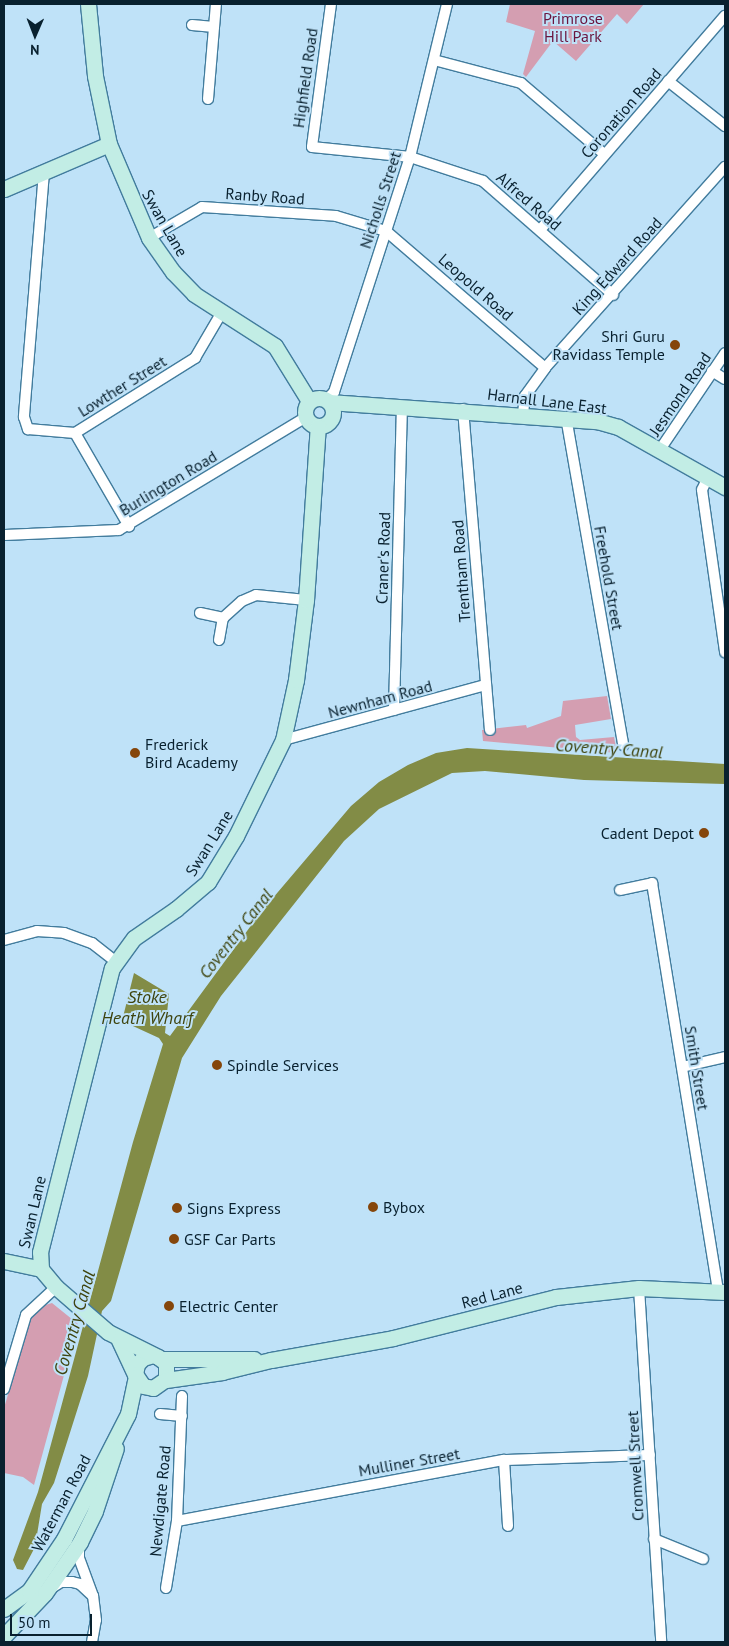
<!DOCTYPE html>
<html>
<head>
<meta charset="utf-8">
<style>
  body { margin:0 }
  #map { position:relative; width:729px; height:1646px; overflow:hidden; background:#bfe2f8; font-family:"PT Sans",sans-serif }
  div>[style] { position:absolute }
  .green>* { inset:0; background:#d49eb1 }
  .water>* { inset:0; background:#828c46 }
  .roads { filter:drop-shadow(1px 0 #427c9d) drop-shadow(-1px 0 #427c9d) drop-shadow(0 1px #427c9d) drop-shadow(0 -1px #427c9d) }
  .street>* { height:10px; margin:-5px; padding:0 5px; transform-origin:5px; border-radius:5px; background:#fff }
  .secondary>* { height:15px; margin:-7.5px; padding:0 7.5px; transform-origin:7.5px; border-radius:7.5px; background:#c2ede5 }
  .secondary>.ring { margin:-7.5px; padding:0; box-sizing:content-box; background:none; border:15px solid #c2ede5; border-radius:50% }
  .dots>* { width:14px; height:14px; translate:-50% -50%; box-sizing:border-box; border:2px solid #bfe2f8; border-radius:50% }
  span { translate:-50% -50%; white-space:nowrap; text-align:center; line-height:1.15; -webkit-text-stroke:4px #bfe2f8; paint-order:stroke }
  .park-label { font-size:16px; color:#6a143e }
  .street-label { font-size:16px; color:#09212f }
  .poi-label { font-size:16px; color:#09212f }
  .right { translate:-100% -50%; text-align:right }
  .left { translate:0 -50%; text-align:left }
  .water-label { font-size:18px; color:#3e440e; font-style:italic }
  .frame { position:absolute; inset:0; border:5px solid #09212f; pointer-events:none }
  .north { position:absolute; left:10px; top:10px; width:50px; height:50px; -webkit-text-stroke:4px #bfe2f8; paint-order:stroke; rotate:181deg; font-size:14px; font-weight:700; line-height:20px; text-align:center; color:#09212f }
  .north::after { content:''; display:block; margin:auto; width:18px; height:22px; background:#09212f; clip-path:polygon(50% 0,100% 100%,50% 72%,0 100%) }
  .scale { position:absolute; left:10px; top:1614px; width:82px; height:22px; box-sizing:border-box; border:2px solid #09212f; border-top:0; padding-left:6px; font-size:15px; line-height:18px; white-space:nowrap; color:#09212f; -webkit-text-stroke:4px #bfe2f8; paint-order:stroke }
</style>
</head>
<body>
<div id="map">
  <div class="green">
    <i style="clip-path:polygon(510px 4px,644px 4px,627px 24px,617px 14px,576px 61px,553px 41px,526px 77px,523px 74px,535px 31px,506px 22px)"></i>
    <i style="clip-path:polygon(607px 696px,611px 719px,575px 725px,576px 737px,580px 740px,614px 737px,617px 753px,483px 741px,482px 730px,526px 725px,527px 728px,561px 716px,563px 701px)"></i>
    <i style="clip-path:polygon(52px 1303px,78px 1324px,34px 1485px,23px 1477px,4px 1473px,4px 1408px,30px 1320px,42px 1306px)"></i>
  </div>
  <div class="water">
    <i style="clip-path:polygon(467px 748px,725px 764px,725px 784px,584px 780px,485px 771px,452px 773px,379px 809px,344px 841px,221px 996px,182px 1058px,111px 1301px,102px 1311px,88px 1376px,54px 1483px,42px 1504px,35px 1547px,23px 1570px,17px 1569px,13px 1560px,38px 1492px,133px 1142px,163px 1044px,159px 1038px,122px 1021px,134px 973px,169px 994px,165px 1033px,170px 1036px,261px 912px,351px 806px,379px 782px,408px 765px,436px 753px)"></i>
  </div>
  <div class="roads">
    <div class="street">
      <i style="left:331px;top:4px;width:144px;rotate:97.6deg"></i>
      <i style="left:312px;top:147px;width:99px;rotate:5.8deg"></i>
      <i style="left:410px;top:157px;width:77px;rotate:18.2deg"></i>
      <i style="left:483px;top:181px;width:173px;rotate:41.2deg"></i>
      <i style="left:192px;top:25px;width:22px;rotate:5deg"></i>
      <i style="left:434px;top:60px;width:90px;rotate:14.8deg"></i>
      <i style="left:521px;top:83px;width:109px;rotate:40.5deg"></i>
      <i style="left:668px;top:81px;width:73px;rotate:38.3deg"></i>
      <i style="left:208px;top:99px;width:95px;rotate:-85.2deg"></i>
      <i style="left:44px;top:172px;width:246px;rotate:94.7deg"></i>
      <i style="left:24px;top:417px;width:13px;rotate:72deg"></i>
      <i style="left:28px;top:429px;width:47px;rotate:4.9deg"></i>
      <i style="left:75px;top:433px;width:142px;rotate:-32deg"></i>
      <i style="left:195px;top:358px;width:53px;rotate:-59.6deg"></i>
      <i style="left:540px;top:230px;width:283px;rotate:-49.2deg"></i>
      <i style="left:149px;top:238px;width:61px;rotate:-30.3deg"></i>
      <i style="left:202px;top:207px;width:134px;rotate:3.8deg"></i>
      <i style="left:336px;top:216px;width:52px;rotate:16.7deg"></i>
      <i style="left:386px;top:231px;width:210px;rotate:40.7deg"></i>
      <i style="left:712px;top:371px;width:15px;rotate:32deg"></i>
      <i style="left:327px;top:399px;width:10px;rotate:-45deg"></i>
      <i style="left:334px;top:392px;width:247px;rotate:-72.1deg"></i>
      <i style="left:410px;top:157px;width:157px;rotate:-76.4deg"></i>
      <i style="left:463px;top:409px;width:322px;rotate:85.2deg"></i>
      <i style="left:523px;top:414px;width:18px;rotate:-84deg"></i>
      <i style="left:525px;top:396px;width:34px;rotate:-54deg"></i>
      <i style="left:545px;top:368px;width:270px;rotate:-48.2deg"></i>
      <i style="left:566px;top:417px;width:333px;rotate:80.1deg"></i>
      <i style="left:75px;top:433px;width:108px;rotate:59.9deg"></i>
      <i style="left:659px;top:451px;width:118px;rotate:-56deg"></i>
      <i style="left:708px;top:477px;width:14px;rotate:115deg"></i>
      <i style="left:702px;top:490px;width:164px;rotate:81.9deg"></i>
      <i style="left:4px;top:535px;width:115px;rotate:-2.5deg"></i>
      <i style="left:119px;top:530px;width:217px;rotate:-31.1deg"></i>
      <i style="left:200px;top:613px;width:24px;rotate:12deg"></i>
      <i style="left:219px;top:640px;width:22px;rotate:-80deg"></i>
      <i style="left:223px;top:618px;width:25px;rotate:-42deg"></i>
      <i style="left:242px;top:601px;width:15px;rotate:-23deg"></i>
      <i style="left:256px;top:595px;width:50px;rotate:5.7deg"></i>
      <i style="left:394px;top:710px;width:304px;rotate:-88.5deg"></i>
      <i style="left:283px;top:740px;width:209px;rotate:-15.2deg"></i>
      <i style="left:620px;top:890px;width:33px;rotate:-12deg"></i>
      <i style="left:652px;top:883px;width:412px;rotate:80.8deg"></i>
      <i style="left:4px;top:940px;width:34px;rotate:-15deg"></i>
      <i style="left:37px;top:931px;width:27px;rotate:4deg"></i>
      <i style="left:64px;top:933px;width:30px;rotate:20deg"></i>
      <i style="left:92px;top:943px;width:31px;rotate:38deg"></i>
      <i style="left:682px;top:1067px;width:44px;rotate:-13.1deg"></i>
      <i style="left:639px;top:1288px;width:355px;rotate:86.4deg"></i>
      <i style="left:4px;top:1389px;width:77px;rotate:-73.4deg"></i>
      <i style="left:26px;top:1315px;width:41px;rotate:-43deg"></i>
      <i style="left:160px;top:1414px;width:22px;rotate:5deg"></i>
      <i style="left:504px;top:1460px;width:66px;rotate:86.5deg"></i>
      <i style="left:177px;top:1521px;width:333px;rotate:-10.6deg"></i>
      <i style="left:504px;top:1460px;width:146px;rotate:-2deg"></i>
      <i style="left:654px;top:1539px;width:53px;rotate:22.2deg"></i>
      <i style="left:166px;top:1588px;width:68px;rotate:-80.7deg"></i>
      <i style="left:177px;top:1521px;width:125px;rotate:-87.7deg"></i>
      <i style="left:50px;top:1589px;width:13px;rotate:-32deg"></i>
      <i style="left:61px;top:1582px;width:11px"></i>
      <i style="left:72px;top:1582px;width:8px;rotate:14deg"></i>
      <i style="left:80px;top:1584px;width:18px;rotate:43deg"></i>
      <i style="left:93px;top:1596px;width:40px;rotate:-110.2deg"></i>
      <i style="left:79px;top:1558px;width:13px;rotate:-90deg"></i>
      <i style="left:92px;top:1642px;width:22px;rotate:-80deg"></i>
      <i style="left:96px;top:1620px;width:24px;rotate:-97deg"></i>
    </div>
    <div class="secondary">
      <i style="left:88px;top:4px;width:72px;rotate:84.4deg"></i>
      <i style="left:95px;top:76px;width:69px;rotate:78.4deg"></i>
      <i style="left:109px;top:144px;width:102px;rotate:66.9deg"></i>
      <i style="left:149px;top:238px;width:42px;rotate:54.8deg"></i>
      <i style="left:173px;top:272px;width:30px;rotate:46deg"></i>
      <i style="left:194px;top:294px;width:96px;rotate:32.7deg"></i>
      <i style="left:275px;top:346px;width:65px;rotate:58.3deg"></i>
      <i style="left:4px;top:189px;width:114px;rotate:-23.2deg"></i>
      <i class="ring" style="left:305px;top:398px;width:13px;height:13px"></i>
      <i style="left:329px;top:402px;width:269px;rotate:4.1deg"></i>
      <i style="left:597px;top:421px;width:22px;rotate:16deg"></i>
      <i style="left:618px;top:427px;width:123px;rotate:29.3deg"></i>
      <i style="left:4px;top:1261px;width:38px;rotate:12deg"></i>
      <i style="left:118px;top:1338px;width:40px;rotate:65deg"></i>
      <i style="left:153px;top:1355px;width:10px;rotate:163deg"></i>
      <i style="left:143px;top:1358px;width:8px;rotate:135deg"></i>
      <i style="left:137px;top:1364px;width:10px;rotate:101deg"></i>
      <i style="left:135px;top:1374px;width:14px;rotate:56deg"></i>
      <i style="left:143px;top:1386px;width:10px;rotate:11deg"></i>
      <i style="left:153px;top:1388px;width:16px;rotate:-35deg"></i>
      <i style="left:166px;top:1379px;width:16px;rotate:-90deg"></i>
      <i style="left:166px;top:1363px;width:10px;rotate:-143deg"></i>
      <i style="left:158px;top:1357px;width:56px;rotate:-153.4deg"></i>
      <i style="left:108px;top:1332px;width:69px;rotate:-139.1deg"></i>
      <i style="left:56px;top:1287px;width:23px;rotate:-130deg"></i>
      <i style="left:41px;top:1269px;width:17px;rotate:-93deg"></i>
      <i style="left:40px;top:1252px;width:293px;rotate:-75.8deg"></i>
      <i style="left:112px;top:968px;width:37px;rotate:-54deg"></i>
      <i style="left:134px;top:938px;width:51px;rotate:-34.6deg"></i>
      <i style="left:176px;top:909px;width:42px;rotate:-40.2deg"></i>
      <i style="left:208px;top:882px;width:54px;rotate:-58.7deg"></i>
      <i style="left:236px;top:836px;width:107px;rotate:-63.9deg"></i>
      <i style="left:283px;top:740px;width:61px;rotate:-77.8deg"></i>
      <i style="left:296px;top:680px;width:81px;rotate:-82.9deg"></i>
      <i style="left:306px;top:600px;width:174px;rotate:-86.1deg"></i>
      <i style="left:162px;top:1359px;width:92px"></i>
      <i style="left:166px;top:1380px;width:57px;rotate:-8.1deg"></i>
      <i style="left:222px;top:1372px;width:50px;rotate:-13.8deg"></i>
      <i style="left:271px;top:1360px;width:124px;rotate:-10.2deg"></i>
      <i style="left:393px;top:1338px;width:168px;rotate:-14.1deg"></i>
      <i style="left:556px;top:1297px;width:83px;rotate:-6.2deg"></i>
      <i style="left:639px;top:1288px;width:86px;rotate:2.7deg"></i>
      <i style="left:4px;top:1609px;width:31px;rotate:-36deg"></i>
      <i style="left:29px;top:1591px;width:63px;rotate:-56.1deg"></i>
      <i style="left:64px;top:1539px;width:140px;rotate:-62.9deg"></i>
      <i style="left:128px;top:1414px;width:38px;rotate:-78deg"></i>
      <i style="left:4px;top:1636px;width:59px;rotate:-46.4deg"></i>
      <i style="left:45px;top:1593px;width:62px;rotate:-55.5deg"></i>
      <i style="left:80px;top:1542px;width:34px;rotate:-64deg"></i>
      <i style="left:95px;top:1511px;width:66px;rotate:-71.6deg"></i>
    </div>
  </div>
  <div class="dots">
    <i style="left:675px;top:345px;background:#85460b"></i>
    <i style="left:135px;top:753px;background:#85460b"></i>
    <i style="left:704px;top:833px;background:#85460b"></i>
    <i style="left:217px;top:1065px;background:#85460b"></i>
    <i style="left:373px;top:1207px;background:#85460b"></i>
    <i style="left:177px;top:1208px;background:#85460b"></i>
    <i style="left:174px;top:1239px;background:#85460b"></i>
    <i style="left:169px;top:1306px;background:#85460b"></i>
  </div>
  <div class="park-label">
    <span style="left:573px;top:27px">Primrose<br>Hill Park</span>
  </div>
  <div class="street-label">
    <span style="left:305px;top:78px;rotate:-82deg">Highfield Road</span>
    <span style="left:621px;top:113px;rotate:-49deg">Coronation Road</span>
    <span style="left:265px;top:196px;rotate:4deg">Ranby Road</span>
    <span style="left:380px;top:200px;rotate:-72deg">Nicholls Street</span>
    <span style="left:529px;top:201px;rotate:41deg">Alfred Road</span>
    <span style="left:165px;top:223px;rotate:60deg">Swan Lane</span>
    <span style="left:617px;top:266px;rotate:-48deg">King Edward Road</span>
    <span style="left:476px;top:287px;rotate:41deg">Leopold Road</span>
    <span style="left:122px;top:386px;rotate:-32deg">Lowther Street</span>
    <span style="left:680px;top:394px;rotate:-56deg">Jesmond Road</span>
    <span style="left:547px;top:401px;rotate:7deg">Harnall Lane East</span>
    <span style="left:168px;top:483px;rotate:-31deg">Burlington Road</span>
    <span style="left:383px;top:558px;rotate:-88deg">Craner's Road</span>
    <span style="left:461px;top:571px;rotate:-94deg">Trentham Road</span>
    <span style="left:609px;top:578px;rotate:80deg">Freehold Street</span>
    <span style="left:380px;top:699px;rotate:-15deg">Newnham Road</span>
    <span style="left:209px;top:843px;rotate:-58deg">Swan Lane</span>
    <span style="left:697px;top:1068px;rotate:81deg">Smith Street</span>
    <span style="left:32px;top:1212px;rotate:-77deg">Swan Lane</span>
    <span style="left:492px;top:1295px;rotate:-15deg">Red Lane</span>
    <span style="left:409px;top:1462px;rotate:-10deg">Mulliner Street</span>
    <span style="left:635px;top:1466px;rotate:-93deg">Cromwell Street</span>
    <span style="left:160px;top:1501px;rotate:-85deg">Newdigate Road</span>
    <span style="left:61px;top:1503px;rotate:-62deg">Waterman Road</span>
  </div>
  <div class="poi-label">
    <span class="right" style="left:665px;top:345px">Shri Guru<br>Ravidass Temple</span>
    <span class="left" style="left:145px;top:753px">Frederick<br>Bird Academy</span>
    <span class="right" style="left:694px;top:833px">Cadent Depot</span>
    <span class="left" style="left:227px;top:1065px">Spindle Services</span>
    <span class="left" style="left:383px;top:1207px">Bybox</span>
    <span class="left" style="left:187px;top:1208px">Signs Express</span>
    <span class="left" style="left:184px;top:1239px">GSF Car Parts</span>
    <span class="left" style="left:179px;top:1306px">Electric Center</span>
  </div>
  <div class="water-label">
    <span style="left:609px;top:749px;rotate:4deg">Coventry Canal</span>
    <span style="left:236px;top:934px;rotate:-52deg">Coventry Canal</span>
    <span style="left:147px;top:1008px">Stoke<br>Heath Wharf</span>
    <span style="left:75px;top:1323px;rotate:-74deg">Coventry Canal</span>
  </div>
  <div class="frame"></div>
  <div class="north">N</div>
  <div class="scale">50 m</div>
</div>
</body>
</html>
